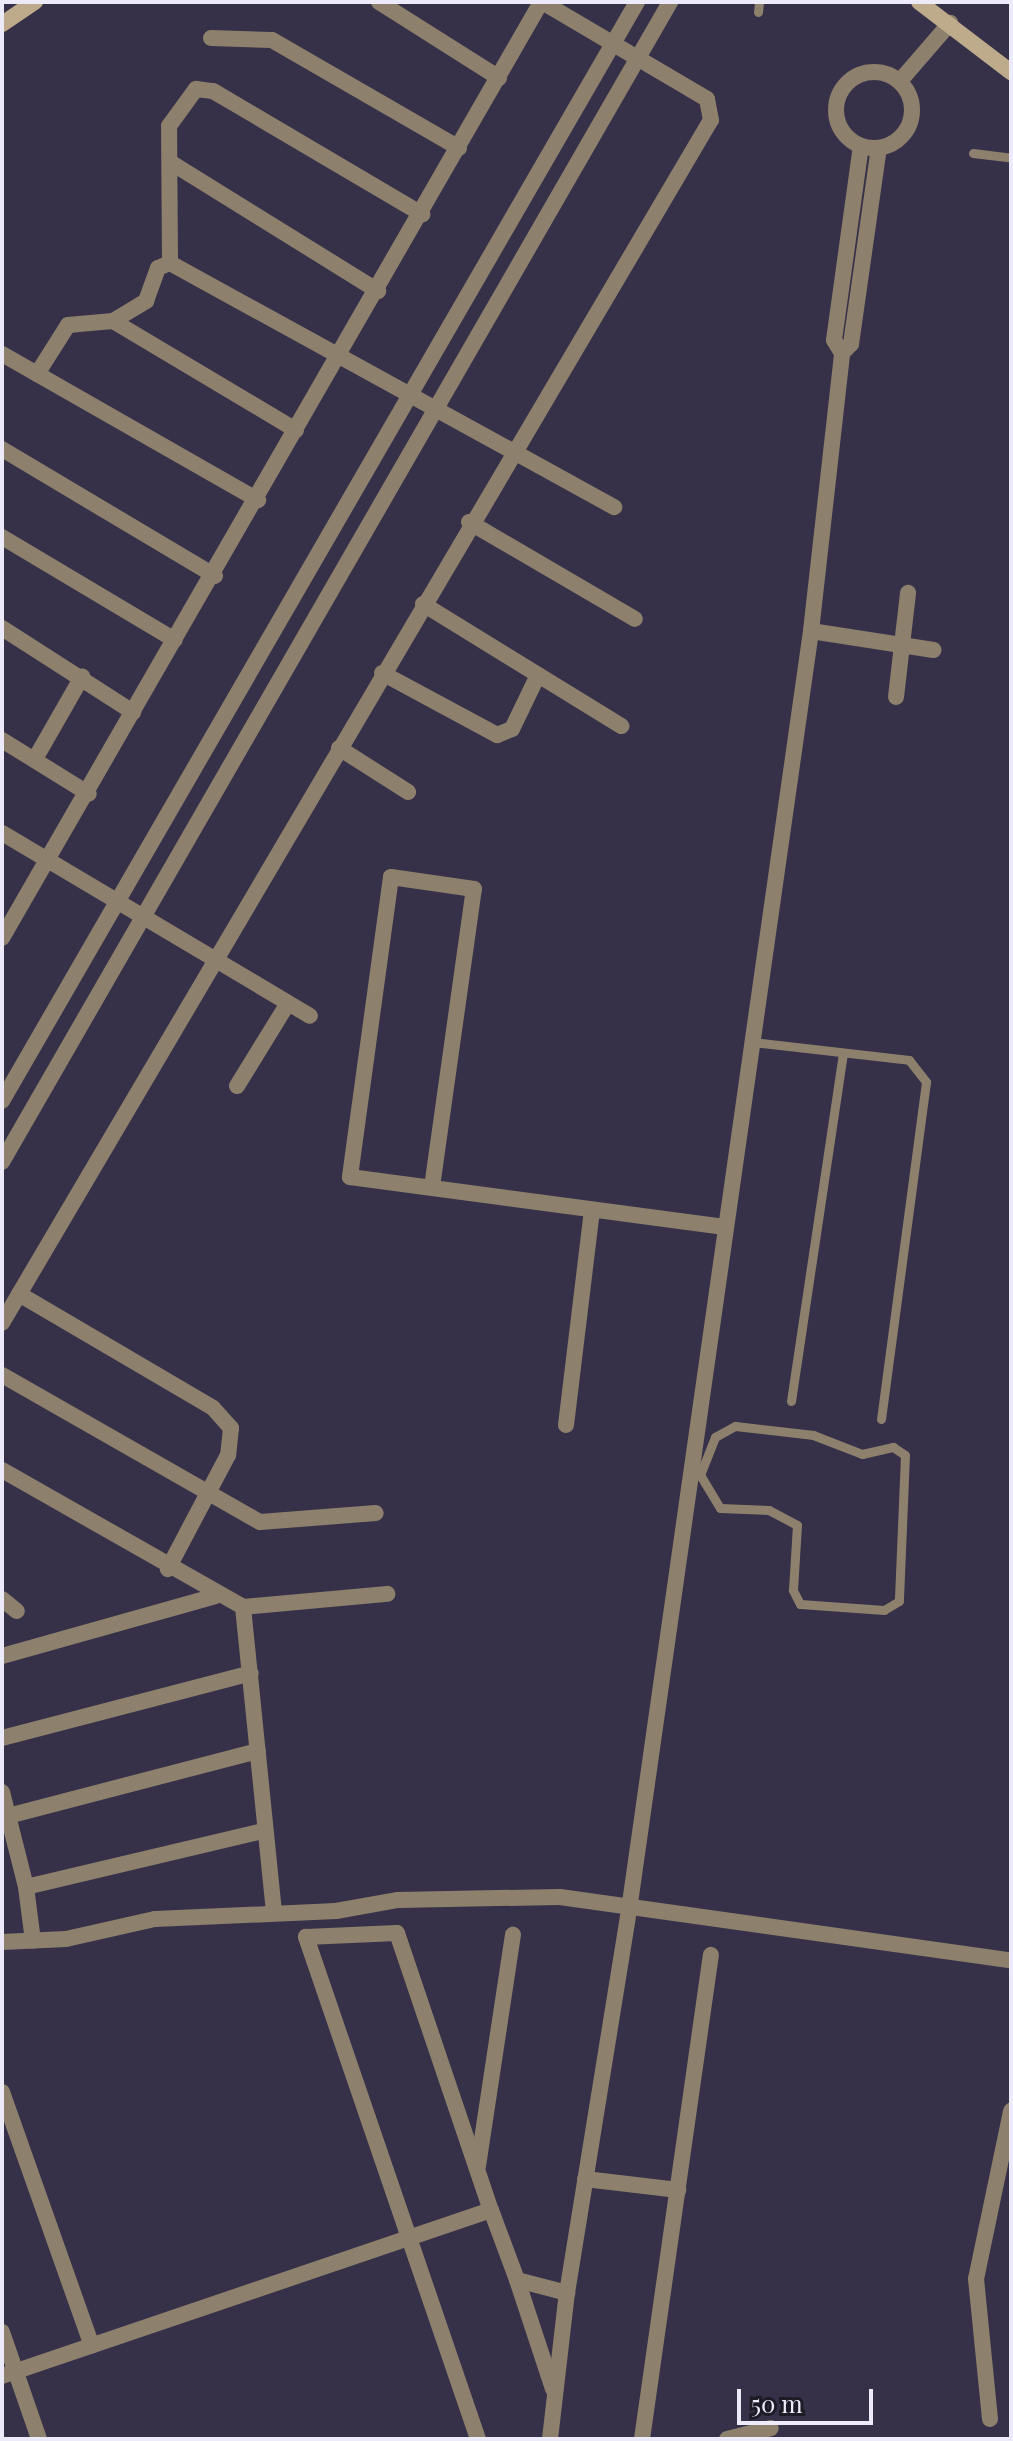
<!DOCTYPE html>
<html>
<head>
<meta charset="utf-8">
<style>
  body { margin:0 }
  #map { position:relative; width:1013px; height:2441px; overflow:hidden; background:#363148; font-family:"Playfair Display",serif }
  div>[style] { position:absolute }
  .service>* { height:9px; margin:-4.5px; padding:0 4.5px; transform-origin:4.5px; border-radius:4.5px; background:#8d816d }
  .minor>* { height:16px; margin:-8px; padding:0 8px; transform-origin:8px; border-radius:8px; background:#8d816d }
  .minor>.ring { margin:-8px; padding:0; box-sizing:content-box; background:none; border:16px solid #8d816d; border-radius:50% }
  .secondary>* { height:16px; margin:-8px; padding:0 8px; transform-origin:8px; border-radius:8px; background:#beab8b }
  span { translate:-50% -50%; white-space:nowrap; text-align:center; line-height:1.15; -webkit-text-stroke:7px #1d1b25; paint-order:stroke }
  .frame { position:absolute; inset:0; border:4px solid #edeaf9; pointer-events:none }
  .scale { position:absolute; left:737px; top:2389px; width:136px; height:36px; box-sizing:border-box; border:4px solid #edeaf9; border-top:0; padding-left:10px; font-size:24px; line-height:28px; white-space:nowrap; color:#edeaf9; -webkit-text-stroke:6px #1d1b25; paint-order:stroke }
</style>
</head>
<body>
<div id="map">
  <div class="service">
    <i style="left:758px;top:12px;width:10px;rotate:-84deg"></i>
    <i style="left:973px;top:153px;width:38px;rotate:7deg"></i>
    <i style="left:752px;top:1042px;width:158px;rotate:6.5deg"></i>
    <i style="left:909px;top:1060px;width:28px;rotate:52deg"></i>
    <i style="left:926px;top:1082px;width:340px;rotate:97.6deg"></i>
    <i style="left:791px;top:1401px;width:352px;rotate:-81.5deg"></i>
    <i style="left:735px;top:1426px;width:79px;rotate:6.6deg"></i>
    <i style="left:813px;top:1435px;width:53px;rotate:21.2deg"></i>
    <i style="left:862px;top:1454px;width:32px;rotate:-13deg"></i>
    <i style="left:893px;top:1447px;width:14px;rotate:34deg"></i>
    <i style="left:905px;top:1455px;width:146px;rotate:92.4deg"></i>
    <i style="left:899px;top:1601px;width:17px;rotate:149deg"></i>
    <i style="left:884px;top:1610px;width:84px;rotate:-175.9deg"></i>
    <i style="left:800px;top:1604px;width:16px;rotate:-117deg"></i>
    <i style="left:793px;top:1590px;width:65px;rotate:-86.5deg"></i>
    <i style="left:797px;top:1525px;width:32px;rotate:-152deg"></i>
    <i style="left:769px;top:1510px;width:49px;rotate:-177.7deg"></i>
    <i style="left:720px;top:1508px;width:39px;rotate:-121deg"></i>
    <i style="left:700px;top:1475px;width:41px;rotate:-68.5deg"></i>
    <i style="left:715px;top:1437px;width:23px;rotate:-29deg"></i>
  </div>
  <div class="minor">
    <i style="left:379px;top:2px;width:142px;rotate:32.3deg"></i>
    <i style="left:211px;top:38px;width:61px;rotate:1.9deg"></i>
    <i style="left:272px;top:40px;width:216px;rotate:30deg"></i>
    <i class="ring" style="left:836px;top:72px;width:60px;height:60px"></i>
    <i style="left:900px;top:81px;width:77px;rotate:-49.2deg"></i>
    <i style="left:170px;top:162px;width:245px;rotate:31.8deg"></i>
    <i style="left:170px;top:263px;width:137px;rotate:-90.4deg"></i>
    <i style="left:169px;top:126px;width:46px;rotate:-53.9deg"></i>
    <i style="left:196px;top:89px;width:17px;rotate:7deg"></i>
    <i style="left:213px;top:91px;width:243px;rotate:30.5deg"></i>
    <i style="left:113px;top:321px;width:39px;rotate:-31deg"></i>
    <i style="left:146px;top:301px;width:35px;rotate:-70deg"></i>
    <i style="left:158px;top:268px;width:13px;rotate:-23deg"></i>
    <i style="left:170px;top:263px;width:507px;rotate:28.79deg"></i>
    <i style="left:842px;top:353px;width:13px;rotate:-45deg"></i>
    <i style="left:851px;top:344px;width:198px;rotate:-81.9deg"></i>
    <i style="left:2px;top:354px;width:295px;rotate:29.7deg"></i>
    <i style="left:37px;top:374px;width:58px;rotate:-57.7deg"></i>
    <i style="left:68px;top:325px;width:45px;rotate:-5.1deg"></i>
    <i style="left:113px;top:321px;width:213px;rotate:30.8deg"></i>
    <i style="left:2px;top:449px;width:248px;rotate:30.8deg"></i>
    <i style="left:469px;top:522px;width:192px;rotate:30.3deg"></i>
    <i style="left:2px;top:537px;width:201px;rotate:30.8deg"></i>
    <i style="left:423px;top:604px;width:233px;rotate:31.6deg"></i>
    <i style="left:2px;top:628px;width:156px;rotate:32.7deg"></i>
    <i style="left:811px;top:631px;width:124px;rotate:8.8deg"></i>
    <i style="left:382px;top:673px;width:131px;rotate:28.3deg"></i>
    <i style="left:497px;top:735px;width:16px;rotate:-22deg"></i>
    <i style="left:512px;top:729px;width:60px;rotate:-64.3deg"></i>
    <i style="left:896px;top:697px;width:105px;rotate:-83.4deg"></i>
    <i style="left:2px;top:740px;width:102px;rotate:31.8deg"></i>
    <i style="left:339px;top:748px;width:82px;rotate:32.5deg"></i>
    <i style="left:35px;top:759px;width:95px;rotate:-60.2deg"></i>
    <i style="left:2px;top:833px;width:358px;rotate:30.7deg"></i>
    <i style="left:2px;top:938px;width:1080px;rotate:-60.06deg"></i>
    <i style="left:237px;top:1086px;width:97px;rotate:-58.4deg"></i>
    <i style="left:2px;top:1101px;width:1269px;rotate:-59.98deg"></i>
    <i style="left:2px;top:1162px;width:1339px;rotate:-60.06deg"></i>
    <i style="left:432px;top:1187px;width:301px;rotate:-82deg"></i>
    <i style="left:474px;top:889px;width:84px;rotate:-171.8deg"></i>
    <i style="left:391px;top:877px;width:303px;rotate:97.8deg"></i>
    <i style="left:350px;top:1177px;width:378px;rotate:7.6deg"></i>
    <i style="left:19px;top:1294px;width:225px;rotate:30.4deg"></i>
    <i style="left:213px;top:1408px;width:27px;rotate:48deg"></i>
    <i style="left:231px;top:1428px;width:27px;rotate:96deg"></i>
    <i style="left:228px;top:1455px;width:129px;rotate:117.8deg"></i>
    <i style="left:2px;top:1323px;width:1396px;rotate:-59.49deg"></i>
    <i style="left:711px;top:120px;width:21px;rotate:-101deg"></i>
    <i style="left:707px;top:99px;width:191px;rotate:-149.5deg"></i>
    <i style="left:2px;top:1375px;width:297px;rotate:29.7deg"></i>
    <i style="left:260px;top:1522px;width:116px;rotate:-4.4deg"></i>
    <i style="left:566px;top:1425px;width:217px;rotate:-83.1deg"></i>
    <i style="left:2px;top:1470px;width:277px;rotate:29.6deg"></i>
    <i style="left:243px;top:1607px;width:145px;rotate:-5.2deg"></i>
    <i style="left:2px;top:1599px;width:19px;rotate:39deg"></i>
    <i style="left:243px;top:1607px;width:307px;rotate:84.2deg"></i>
    <i style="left:2px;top:1656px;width:222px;rotate:-15.7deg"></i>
    <i style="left:2px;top:1738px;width:257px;rotate:-14.6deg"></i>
    <i style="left:2px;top:1792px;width:98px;rotate:75.8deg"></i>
    <i style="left:26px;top:1887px;width:244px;rotate:-13.3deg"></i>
    <i style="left:8px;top:1816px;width:258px;rotate:-14.6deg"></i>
    <i style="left:26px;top:1887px;width:54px;rotate:82.6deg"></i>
    <i style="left:2px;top:1942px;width:64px;rotate:-2.7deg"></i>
    <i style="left:66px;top:1939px;width:91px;rotate:-12.7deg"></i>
    <i style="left:155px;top:1919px;width:181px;rotate:-2.5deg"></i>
    <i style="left:336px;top:1911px;width:63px;rotate:-10.1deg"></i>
    <i style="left:398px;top:1900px;width:162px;rotate:-1.1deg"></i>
    <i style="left:560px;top:1897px;width:455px;rotate:8deg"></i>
    <i style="left:2px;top:2092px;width:269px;rotate:70.5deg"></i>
    <i style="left:478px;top:2166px;width:234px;rotate:-81.4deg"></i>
    <i style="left:585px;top:2179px;width:94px;rotate:6.7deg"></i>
    <i style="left:517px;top:2280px;width:115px;rotate:71.7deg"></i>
    <i style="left:2px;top:2332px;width:113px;rotate:70.9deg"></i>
    <i style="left:2px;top:2376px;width:516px;rotate:-18.75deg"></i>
    <i style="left:491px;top:2210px;width:75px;rotate:69.6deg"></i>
    <i style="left:517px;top:2280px;width:52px;rotate:14.6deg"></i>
    <i style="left:567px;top:2293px;width:388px;rotate:-80.8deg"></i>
    <i style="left:629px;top:1910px;width:1292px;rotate:-81.9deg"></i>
    <i style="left:811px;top:631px;width:280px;rotate:-83.6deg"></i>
    <i style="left:842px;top:353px;width:15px;rotate:-122deg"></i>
    <i style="left:834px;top:340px;width:196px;rotate:-82.1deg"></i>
    <i style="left:990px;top:2419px;width:141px;rotate:-95.7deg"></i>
    <i style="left:976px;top:2279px;width:172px;rotate:-78.2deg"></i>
    <i style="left:478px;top:2439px;width:531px;rotate:-108.91deg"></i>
    <i style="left:306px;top:1937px;width:91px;rotate:-2.5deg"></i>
    <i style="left:397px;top:1933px;width:293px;rotate:71.3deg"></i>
    <i style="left:550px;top:2439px;width:147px;rotate:-83.4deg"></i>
    <i style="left:642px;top:2439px;width:489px;rotate:-81.9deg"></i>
    <i style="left:727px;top:2439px;width:45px;rotate:-14deg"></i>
  </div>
  <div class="secondary">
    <i style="left:919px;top:2px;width:116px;rotate:37.3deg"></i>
    <i style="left:2px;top:24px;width:40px;rotate:-34deg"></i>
  </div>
  <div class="frame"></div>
  <div class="scale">50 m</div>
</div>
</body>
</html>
